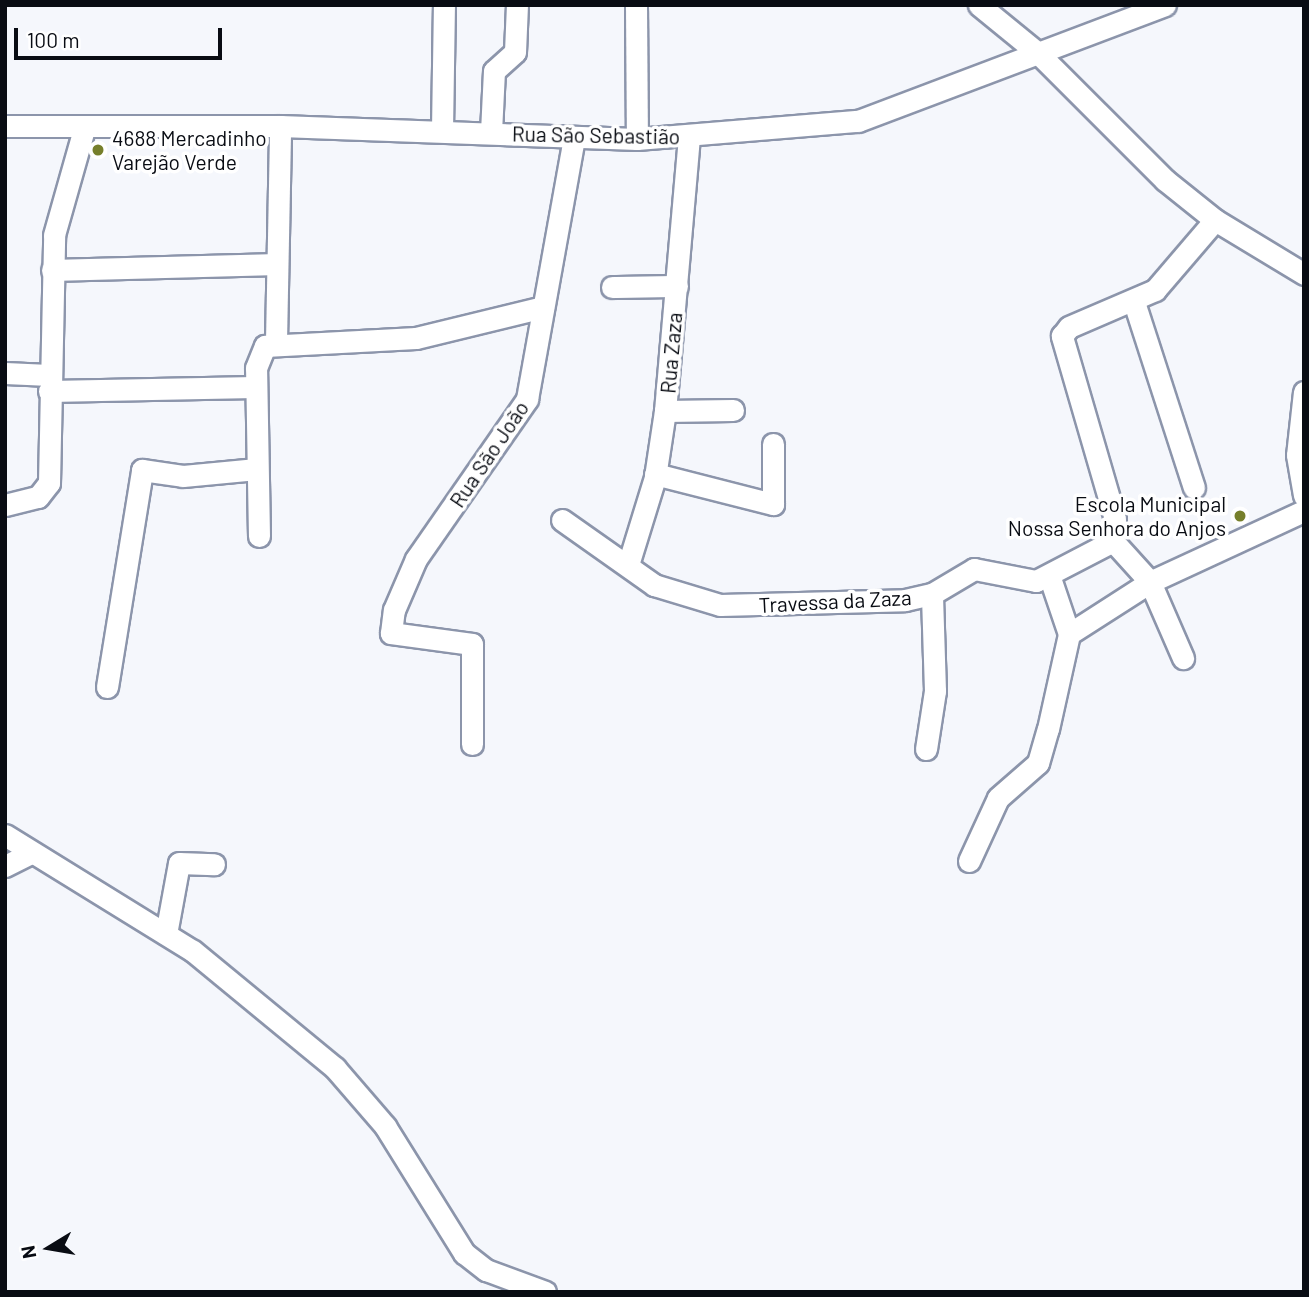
<!DOCTYPE html>
<html>
<head>
<meta charset="utf-8">
<style>
  body { margin:0 }
  #map { position:relative; width:1309px; height:1297px; overflow:hidden; background:#f5f7fc; font-family:Barlow,sans-serif }
  div>[style] { position:absolute }
  .roads { filter:drop-shadow(2px 0 #8c95ab) drop-shadow(-2px 0 #8c95ab) drop-shadow(0 2px #8c95ab) drop-shadow(0 -2px #8c95ab) }
  .minor>* { height:21px; margin:-10.5px; padding:0 10.5px; transform-origin:10.5px; border-radius:10.5px; background:#fff }
  .dots>* { width:19px; height:19px; translate:-50% -50%; box-sizing:border-box; border:4px solid #fff; border-radius:50% }
  span { translate:-50% -50%; white-space:nowrap; text-align:center; line-height:1.15; -webkit-text-stroke:7px #fff; paint-order:stroke }
  .street-label { font-size:21px; color:#090c13 }
  .poi-label { font-size:21px; color:#090c13 }
  .left { translate:0 -50%; text-align:left }
  .right { translate:-100% -50%; text-align:right }
  .frame { position:absolute; inset:0; border:7px solid #090c13; pointer-events:none }
  .north { position:absolute; left:14px; top:1213px; width:70px; height:70px; -webkit-text-stroke:5px #fff; paint-order:stroke; rotate:259deg; font-size:19px; font-weight:700; line-height:28px; text-align:center; color:#090c13 }
  .north::after { content:''; display:block; margin:auto; width:24px; height:32px; background:#090c13; clip-path:polygon(50% 0,100% 100%,50% 72%,0 100%) }
  .scale { position:absolute; left:14px; top:28px; width:208px; height:32px; box-sizing:border-box; border:4px solid #090c13; border-top:0; padding-left:9px; font-size:21px; line-height:24px; white-space:nowrap; color:#090c13; -webkit-text-stroke:5px #fff; paint-order:stroke }
</style>
</head>
<body>
<div id="map">
  <div class="roads">
    <div class="minor">
      <i style="left:636px;top:5px;width:134px;rotate:89.6deg"></i>
      <i style="left:979px;top:5px;width:77px;rotate:39.2deg"></i>
      <i style="left:1039px;top:54px;width:178px;rotate:45deg"></i>
      <i style="left:1165px;top:180px;width:64px;rotate:38.7deg"></i>
      <i style="left:1215px;top:220px;width:104px;rotate:31.2deg"></i>
      <i style="left:5px;top:126px;width:275px"></i>
      <i style="left:280px;top:126px;width:357px;rotate:2.1deg"></i>
      <i style="left:637px;top:139px;width:222px;rotate:-4.7deg"></i>
      <i style="left:858px;top:121px;width:328px;rotate:-20.7deg"></i>
      <i style="left:442px;top:130px;width:125px;rotate:-89.1deg"></i>
      <i style="left:491px;top:132px;width:61px;rotate:-87.2deg"></i>
      <i style="left:494px;top:71px;width:28px;rotate:-42deg"></i>
      <i style="left:515px;top:52px;width:47px;rotate:-87.6deg"></i>
      <i style="left:52px;top:270px;width:225px;rotate:-1.5deg"></i>
      <i style="left:612px;top:287px;width:65px;rotate:-0.9deg"></i>
      <i style="left:1134px;top:302px;width:195px;rotate:72.1deg"></i>
      <i style="left:276px;top:342px;width:216px;rotate:-88.9deg"></i>
      <i style="left:5px;top:373px;width:44px;rotate:2.6deg"></i>
      <i style="left:49px;top:391px;width:206px;rotate:-1.1deg"></i>
      <i style="left:1304px;top:392px;width:63px;rotate:96.3deg"></i>
      <i style="left:1297px;top:455px;width:41px;rotate:80.1deg"></i>
      <i style="left:665px;top:411px;width:68px;rotate:-0.8deg"></i>
      <i style="left:655px;top:474px;width:122px;rotate:14.3deg"></i>
      <i style="left:773px;top:504px;width:60px;rotate:-90deg"></i>
      <i style="left:5px;top:505px;width:34px;rotate:-14deg"></i>
      <i style="left:38px;top:497px;width:18px;rotate:-52deg"></i>
      <i style="left:49px;top:483px;width:248px;rotate:-88.8deg"></i>
      <i style="left:54px;top:235px;width:110px;rotate:-74.2deg"></i>
      <i style="left:562px;top:520px;width:113px;rotate:35.2deg"></i>
      <i style="left:654px;top:585px;width:69px;rotate:16.9deg"></i>
      <i style="left:720px;top:605px;width:185px;rotate:-1.5deg"></i>
      <i style="left:905px;top:600px;width:28px;rotate:-13deg"></i>
      <i style="left:932px;top:594px;width:49px;rotate:-30.8deg"></i>
      <i style="left:974px;top:569px;width:63px;rotate:11deg"></i>
      <i style="left:1036px;top:581px;width:87px;rotate:-27.5deg"></i>
      <i style="left:259px;top:536px;width:168px;rotate:-91deg"></i>
      <i style="left:256px;top:368px;width:24px;rotate:-68deg"></i>
      <i style="left:265px;top:346px;width:151px;rotate:-3deg"></i>
      <i style="left:416px;top:338px;width:131px;rotate:-13.7deg"></i>
      <i style="left:1113px;top:541px;width:22px;rotate:-85deg"></i>
      <i style="left:1115px;top:519px;width:191px;rotate:-106.2deg"></i>
      <i style="left:1062px;top:336px;width:11px;rotate:-52deg"></i>
      <i style="left:1069px;top:327px;width:94px;rotate:-23.3deg"></i>
      <i style="left:1155px;top:290px;width:92px;rotate:-49.4deg"></i>
      <i style="left:1113px;top:541px;width:55px;rotate:47.9deg"></i>
      <i style="left:1150px;top:582px;width:83px;rotate:66.5deg"></i>
      <i style="left:628px;top:565px;width:92px;rotate:-72.9deg"></i>
      <i style="left:655px;top:477px;width:67px;rotate:-81.4deg"></i>
      <i style="left:665px;top:411px;width:274px;rotate:-85deg"></i>
      <i style="left:1069px;top:634px;width:96px;rotate:-32.7deg"></i>
      <i style="left:1150px;top:582px;width:170px;rotate:-24.8deg"></i>
      <i style="left:107px;top:687px;width:220px;rotate:-80.8deg"></i>
      <i style="left:142px;top:470px;width:41px;rotate:8.3deg"></i>
      <i style="left:183px;top:476px;width:74px;rotate:-5.4deg"></i>
      <i style="left:472px;top:744px;width:100px;rotate:-90deg"></i>
      <i style="left:472px;top:644px;width:82px;rotate:-172.3deg"></i>
      <i style="left:391px;top:633px;width:23px;rotate:-83deg"></i>
      <i style="left:394px;top:610px;width:56px;rotate:-66.7deg"></i>
      <i style="left:416px;top:559px;width:195px;rotate:-55.2deg"></i>
      <i style="left:527px;top:399px;width:265px;rotate:-79.8deg"></i>
      <i style="left:926px;top:749px;width:59px;rotate:-81.2deg"></i>
      <i style="left:935px;top:691px;width:97px;rotate:-91.8deg"></i>
      <i style="left:5px;top:835px;width:221px;rotate:31.7deg"></i>
      <i style="left:193px;top:951px;width:184px;rotate:39.5deg"></i>
      <i style="left:335px;top:1068px;width:77px;rotate:49.2deg"></i>
      <i style="left:385px;top:1126px;width:150px;rotate:58.1deg"></i>
      <i style="left:464px;top:1253px;width:28px;rotate:38deg"></i>
      <i style="left:486px;top:1270px;width:63px;rotate:20.4deg"></i>
      <i style="left:969px;top:861px;width:69px;rotate:-65.3deg"></i>
      <i style="left:998px;top:798px;width:53px;rotate:-41.2deg"></i>
      <i style="left:1038px;top:763px;width:35px;rotate:-74deg"></i>
      <i style="left:1048px;top:729px;width:97px;rotate:-77.5deg"></i>
      <i style="left:1069px;top:634px;width:59px;rotate:-108.7deg"></i>
      <i style="left:5px;top:866px;width:28px;rotate:-27deg"></i>
      <i style="left:166px;top:934px;width:72px;rotate:-79.6deg"></i>
      <i style="left:179px;top:863px;width:35px;rotate:2deg"></i>
    </div>
  </div>
  <div class="dots">
    <i style="left:98px;top:150px;background:#767f2b"></i>
    <i style="left:1240px;top:516px;background:#767f2b"></i>
  </div>
  <div class="street-label">
    <span style="left:596px;top:135px;rotate:1deg">Rua São Sebastião</span>
    <span style="left:671px;top:353px;rotate:-85deg">Rua Zaza</span>
    <span style="left:489px;top:454px;rotate:-56deg">Rua São João</span>
    <span style="left:835px;top:601px;rotate:-3deg">Travessa da Zaza</span>
  </div>
  <div class="poi-label">
    <span class="left" style="left:112px;top:150px">4688 Mercadinho<br>Varejão Verde</span>
    <span class="right" style="left:1226px;top:516px">Escola Municipal<br>Nossa Senhora do Anjos</span>
  </div>
  <div class="frame"></div>
  <div class="north">N</div>
  <div class="scale">100 m</div>
</div>
</body>
</html>
